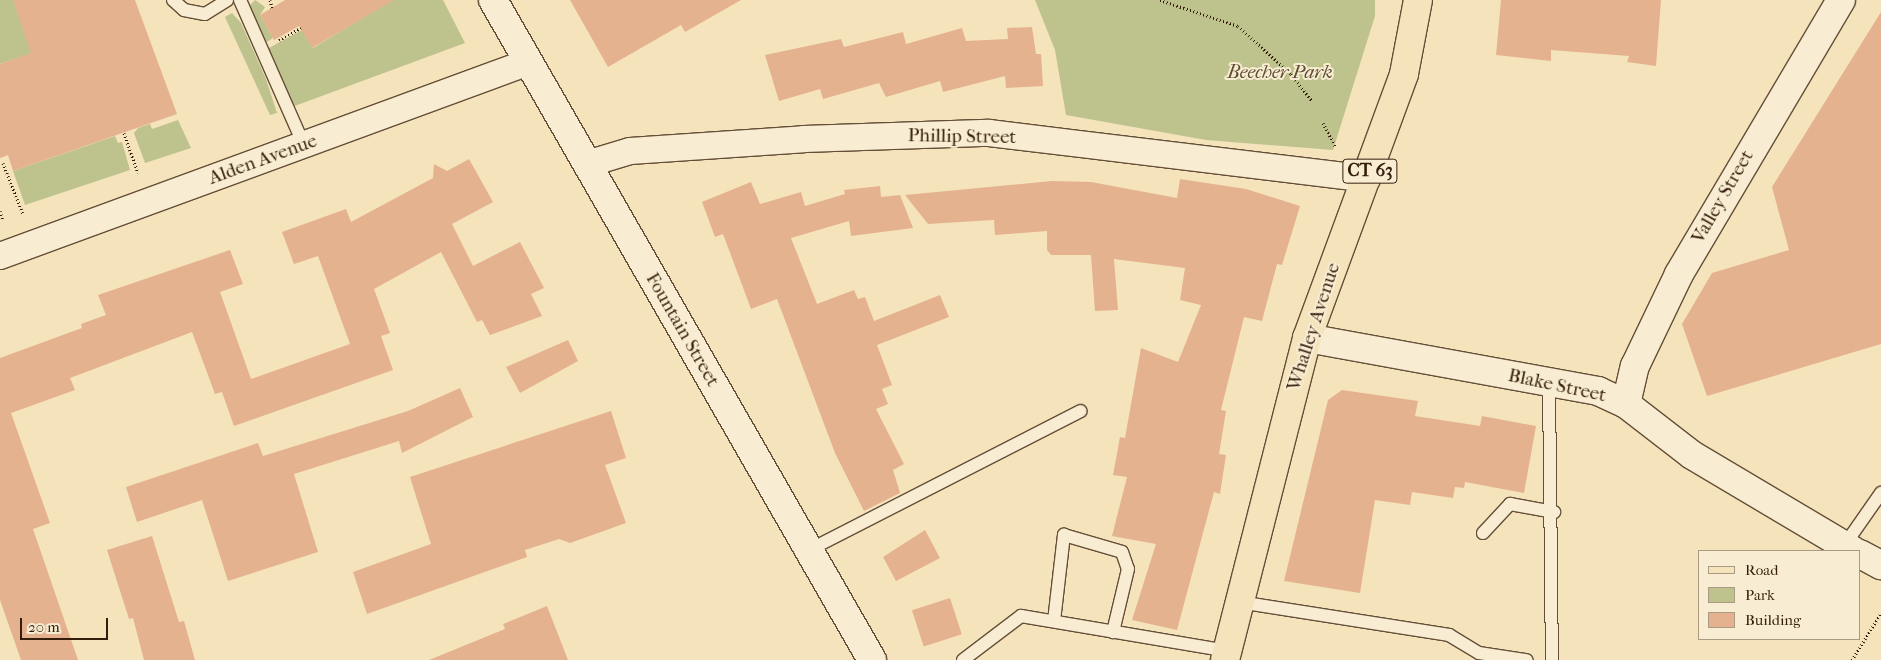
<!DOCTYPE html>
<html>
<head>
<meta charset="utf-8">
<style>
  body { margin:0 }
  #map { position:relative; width:1881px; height:660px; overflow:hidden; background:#f5e3bb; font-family:"IM FELL French Canon",serif }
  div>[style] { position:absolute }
  .green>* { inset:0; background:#bec38e }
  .building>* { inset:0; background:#e5b28f; transform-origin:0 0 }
  .path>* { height:3px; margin-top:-1.5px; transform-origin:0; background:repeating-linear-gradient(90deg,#351d0c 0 1px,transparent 0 3.5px) }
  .roads { filter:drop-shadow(1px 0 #654e38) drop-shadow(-1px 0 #654e38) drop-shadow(0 1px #654e38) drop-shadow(0 -1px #654e38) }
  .lane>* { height:12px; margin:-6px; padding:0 6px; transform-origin:6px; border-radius:6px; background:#f8edd3 }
  .street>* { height:26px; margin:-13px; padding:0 13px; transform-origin:13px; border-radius:13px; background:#f8edd3 }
  .secondary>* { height:28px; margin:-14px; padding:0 14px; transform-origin:14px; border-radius:14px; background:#f8edd3 }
  .primary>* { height:28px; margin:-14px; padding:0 14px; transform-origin:14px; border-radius:14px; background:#f5e3bb }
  span { translate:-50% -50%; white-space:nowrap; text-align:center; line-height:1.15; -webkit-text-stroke:4px #f8edd3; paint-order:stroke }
  .shield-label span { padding:1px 4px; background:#f8edd3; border:1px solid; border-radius:4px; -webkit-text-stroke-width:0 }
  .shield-label { font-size:18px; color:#351d0c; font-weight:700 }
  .park-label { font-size:19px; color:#5e4f33; font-style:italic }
  .street-label { font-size:19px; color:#351d0c }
  .legend { position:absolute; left:1698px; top:550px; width:162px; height:90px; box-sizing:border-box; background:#f8edd3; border:1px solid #aa9a83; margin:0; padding:6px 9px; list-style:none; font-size:15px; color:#351d0c }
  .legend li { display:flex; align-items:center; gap:10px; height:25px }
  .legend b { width:25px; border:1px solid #aa9a83 }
  .scale { position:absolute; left:20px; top:618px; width:88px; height:22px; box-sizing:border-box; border:2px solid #351d0c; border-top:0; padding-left:6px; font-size:15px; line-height:18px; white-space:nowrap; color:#351d0c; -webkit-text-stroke:4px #f8edd3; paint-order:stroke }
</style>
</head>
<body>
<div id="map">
  <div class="green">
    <i style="clip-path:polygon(0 0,13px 0,80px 37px,0 64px)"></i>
    <i style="clip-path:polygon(255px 0,265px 7px,260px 15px,273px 38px,265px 43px,249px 6px)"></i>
    <i style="clip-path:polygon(392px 0,443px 0,465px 43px,292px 107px,267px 49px,302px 30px,313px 48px)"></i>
    <i style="clip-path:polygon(1035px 0,1375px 0,1375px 16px,1333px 150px,1206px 140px,1066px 115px,1055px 50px)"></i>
    <i style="clip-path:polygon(232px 13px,241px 23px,266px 79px,277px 113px,270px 115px,225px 17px)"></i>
    <i style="clip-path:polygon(178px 120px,191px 148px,145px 163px,134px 133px,138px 128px,150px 124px,152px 129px)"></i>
    <i style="clip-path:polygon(115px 136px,118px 143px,122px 142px,130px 170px,25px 205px,13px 171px)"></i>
  </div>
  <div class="building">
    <i style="clip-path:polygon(13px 0,135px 0,177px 114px,13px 171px,8px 155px,0 158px,0 64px,31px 53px)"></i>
    <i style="clip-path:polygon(285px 0,394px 0,312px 48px,299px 26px,274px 40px,260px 15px)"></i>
    <i style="clip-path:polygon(570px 0,741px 0,685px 32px,681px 25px,608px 67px)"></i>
    <i style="clip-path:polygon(1501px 0,1661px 0,1656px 66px,1627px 62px,1629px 56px,1551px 50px,1551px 61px,1496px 55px)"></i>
    <i style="clip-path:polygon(1881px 12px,1881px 344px,1707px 396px,1682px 324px,1712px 273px,1789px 250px,1772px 187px)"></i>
    <i style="clip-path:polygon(1032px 27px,1036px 54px,1041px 54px,1043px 86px,1006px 88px,1005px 76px,943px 92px,940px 81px,886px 97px,879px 83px,823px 99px,820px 89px,779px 101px,765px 55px,841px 39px,844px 47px,903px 32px,906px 44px,962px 28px,966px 41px,1008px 39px,1007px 28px)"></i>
    <i style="clip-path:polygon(469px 159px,493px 202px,452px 224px,473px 266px,520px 242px,544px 288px,531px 294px,542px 316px,490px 335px,482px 320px,477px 322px,441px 252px,374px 289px,390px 333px,381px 336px,393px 370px,234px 426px,222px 392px,215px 394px,192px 332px,70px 378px,75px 390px,11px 413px,50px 523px,33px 529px,78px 660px,21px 660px,0 600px,0 358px,82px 328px,81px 324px,106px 315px,98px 295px,230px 250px,243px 284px,220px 292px,251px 379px,350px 344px,318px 256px,294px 264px,282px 232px,346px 209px,351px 222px,433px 178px,434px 164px,447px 171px)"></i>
    <i style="clip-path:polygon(1180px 179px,1246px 189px,1300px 206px,1282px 265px,1277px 264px,1262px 321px,1244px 317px,1221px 410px,1226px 411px,1219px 454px,1226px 455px,1220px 494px,1214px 492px,1177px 630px,1132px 620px,1156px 544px,1112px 536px,1127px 477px,1113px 475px,1120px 437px,1125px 438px,1141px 348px,1178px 362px,1201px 305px,1180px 300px,1185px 268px,1114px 259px,1118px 310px,1095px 311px,1091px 255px,1051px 255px,1047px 250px,1047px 231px,995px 235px,994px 220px,928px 224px,905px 195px,1052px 181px,1091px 182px,1177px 198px)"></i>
    <i style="clip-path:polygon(751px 182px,760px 204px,801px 192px,805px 206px,845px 194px,844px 190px,880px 186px,881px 197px,900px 195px,913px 228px,851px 236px,849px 221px,791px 238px,817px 304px,854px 290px,858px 299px,865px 297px,874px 321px,940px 295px,949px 317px,877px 345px,892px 385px,882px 389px,888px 404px,876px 409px,904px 464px,893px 470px,900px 493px,864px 511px,835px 453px,777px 299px,751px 309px,723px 234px,715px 237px,702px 202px)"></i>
    <i style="clip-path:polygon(568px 340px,578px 361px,520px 393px,506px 367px)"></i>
    <i style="clip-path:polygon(460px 388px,473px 417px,402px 453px,399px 441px,294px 474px,318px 552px,228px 581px,202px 500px,137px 522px,126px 487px,258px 443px,263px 456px,408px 411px)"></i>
    <i style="clip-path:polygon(1342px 390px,1418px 401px,1415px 416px,1480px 426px,1482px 416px,1536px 426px,1524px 493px,1465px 482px,1464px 488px,1455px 487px,1453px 498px,1412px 492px,1410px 505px,1375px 500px,1360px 593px,1284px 581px,1328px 400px)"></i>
    <i style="clip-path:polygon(611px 411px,626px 458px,605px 465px,626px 523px,570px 543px,559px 539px,525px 550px,527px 557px,367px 614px,353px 572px,431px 544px,410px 477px)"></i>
    <i style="clip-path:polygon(925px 530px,940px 558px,896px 581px,883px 557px)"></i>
    <i style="clip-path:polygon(152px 536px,179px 622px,184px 621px,195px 660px,144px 660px,133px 618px,129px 619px,107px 550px)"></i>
    <i style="left:950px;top:598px;width:38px;height:40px;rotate:72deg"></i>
    <i style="clip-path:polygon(547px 606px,568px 660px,429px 660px,505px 629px,503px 624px)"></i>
  </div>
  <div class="path">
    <i style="left:270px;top:0;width:8px;rotate:76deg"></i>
    <i style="left:1160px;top:0;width:82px;rotate:18.4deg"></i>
    <i style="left:1238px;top:26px;width:72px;rotate:42.2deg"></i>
    <i style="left:1291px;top:74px;width:34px;rotate:52deg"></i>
    <i style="left:279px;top:40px;width:25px;rotate:-29deg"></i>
    <i style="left:1323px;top:123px;width:26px;rotate:62deg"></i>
    <i style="left:124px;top:133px;width:42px;rotate:70.7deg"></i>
    <i style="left:3px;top:163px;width:55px;rotate:68.6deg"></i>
    <i style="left:0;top:211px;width:10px;rotate:73deg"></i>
    <i style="left:1852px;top:660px;width:55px;rotate:-58.3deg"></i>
  </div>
  <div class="roads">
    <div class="lane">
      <i style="left:173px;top:0;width:15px;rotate:42deg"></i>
      <i style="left:184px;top:10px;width:21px;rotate:11deg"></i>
      <i style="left:205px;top:14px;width:26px;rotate:-32deg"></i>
      <i style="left:240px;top:0;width:158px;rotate:66.2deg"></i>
      <i style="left:1549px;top:383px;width:277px;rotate:89.4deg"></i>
      <i style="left:1483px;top:533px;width:40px;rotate:-47deg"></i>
      <i style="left:1510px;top:504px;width:45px;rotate:10.3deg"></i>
      <i style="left:1844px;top:546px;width:65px;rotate:-55.1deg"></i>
      <i style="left:809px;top:550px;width:305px;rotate:-27.1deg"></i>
      <i style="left:1239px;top:602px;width:213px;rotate:8.9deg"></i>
      <i style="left:1449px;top:635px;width:35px;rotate:31deg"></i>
      <i style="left:1479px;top:653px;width:48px;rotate:8.5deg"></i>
      <i style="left:1054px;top:621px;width:87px;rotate:-83.4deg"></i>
      <i style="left:1064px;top:535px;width:60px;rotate:16.3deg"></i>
      <i style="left:1122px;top:552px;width:18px;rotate:71deg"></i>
      <i style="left:1128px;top:569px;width:65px;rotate:103.4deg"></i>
      <i style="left:963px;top:660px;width:73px;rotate:-37.2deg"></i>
      <i style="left:1021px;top:616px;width:209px;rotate:9.6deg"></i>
    </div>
    <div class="street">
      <i style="left:587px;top:164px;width:45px;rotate:-16.8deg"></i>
      <i style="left:630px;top:151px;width:174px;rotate:-3.9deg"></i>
      <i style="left:804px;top:139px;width:185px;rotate:-1.9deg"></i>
      <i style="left:989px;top:133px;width:381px;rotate:6.9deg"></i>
      <i style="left:0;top:256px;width:560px;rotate:-20.15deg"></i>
    </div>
    <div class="secondary">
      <i style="left:493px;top:0;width:761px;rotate:60.13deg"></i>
      <i style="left:1307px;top:338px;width:296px;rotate:10.3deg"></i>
      <i style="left:1598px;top:391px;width:31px;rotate:25deg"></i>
      <i style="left:1626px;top:404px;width:83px;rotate:37.7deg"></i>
      <i style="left:1692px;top:455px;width:188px;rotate:30.7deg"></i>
      <i style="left:1626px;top:404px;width:39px;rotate:-77deg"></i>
      <i style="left:1635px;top:366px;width:102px;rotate:-64.4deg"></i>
      <i style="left:1679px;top:274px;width:318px;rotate:-59.4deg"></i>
      <i style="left:1860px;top:554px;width:24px;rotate:28deg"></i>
    </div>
    <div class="primary">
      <i style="left:1225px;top:660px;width:332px;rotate:-75.7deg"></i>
      <i style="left:1307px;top:338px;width:281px;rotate:-69.8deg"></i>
      <i style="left:1404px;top:74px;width:75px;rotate:-79.3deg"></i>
    </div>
  </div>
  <div class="shield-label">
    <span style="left:1370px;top:171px">CT 63</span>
  </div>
  <div class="park-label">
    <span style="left:1280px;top:73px">Beecher Park</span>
  </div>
  <div class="street-label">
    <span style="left:962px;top:137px;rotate:1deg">Phillip Street</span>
    <span style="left:263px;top:160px;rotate:-20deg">Alden Avenue</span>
    <span style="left:1723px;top:197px;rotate:-60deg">Valley Street</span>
    <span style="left:1314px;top:327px;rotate:-72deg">Whalley Avenue</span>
    <span style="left:682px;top:330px;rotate:60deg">Fountain Street</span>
    <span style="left:1557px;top:386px;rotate:12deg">Blake Street</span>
  </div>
  <ul class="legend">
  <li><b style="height:6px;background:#f5e3bb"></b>Road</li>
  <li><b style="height:14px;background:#bec38e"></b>Park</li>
  <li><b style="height:14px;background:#e5b28f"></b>Building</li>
  </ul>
  <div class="scale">20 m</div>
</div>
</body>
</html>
